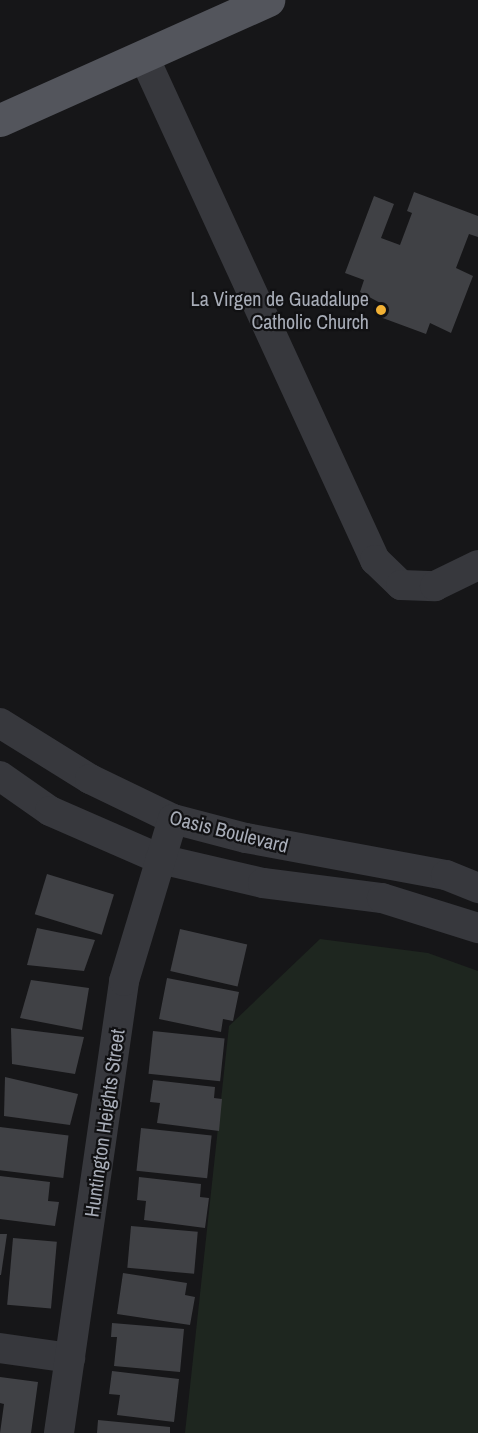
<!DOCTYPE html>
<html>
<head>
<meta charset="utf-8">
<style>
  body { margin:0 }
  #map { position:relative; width:478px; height:1433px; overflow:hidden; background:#161618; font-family:"Archivo Narrow",sans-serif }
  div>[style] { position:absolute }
  .green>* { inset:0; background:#1e261f }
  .building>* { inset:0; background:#404145; transform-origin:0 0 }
  .minor>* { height:30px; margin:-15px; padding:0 15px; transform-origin:15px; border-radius:15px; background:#37383d }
  .major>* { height:33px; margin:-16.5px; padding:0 16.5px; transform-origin:16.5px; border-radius:16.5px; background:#53555c }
  .dots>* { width:16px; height:16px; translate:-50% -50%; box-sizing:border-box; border:3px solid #111113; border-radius:50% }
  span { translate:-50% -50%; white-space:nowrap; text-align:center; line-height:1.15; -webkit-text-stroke:4.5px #111113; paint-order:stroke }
  .poi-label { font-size:20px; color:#a8adb8 }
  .right { translate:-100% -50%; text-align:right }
  .street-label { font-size:20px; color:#a8adb8 }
</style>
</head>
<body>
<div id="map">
  <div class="green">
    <i style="clip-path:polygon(320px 939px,428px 953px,478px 971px,478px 1433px,185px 1433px,229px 1026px)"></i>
  </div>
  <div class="building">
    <i style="clip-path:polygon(414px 192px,478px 216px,478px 237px,469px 234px,456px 268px,473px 276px,451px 333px,430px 323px,426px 334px,380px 317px,384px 305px,360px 292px,364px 280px,345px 273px,374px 196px,394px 204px,381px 238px,400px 245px,412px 213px,407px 211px)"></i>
    <i style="left:47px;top:874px;width:70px;height:42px;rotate:17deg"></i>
    <i style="clip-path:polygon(37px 928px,95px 940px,84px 971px,27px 965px)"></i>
    <i style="left:180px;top:929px;width:69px;height:43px;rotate:13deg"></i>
    <i style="clip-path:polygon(167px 978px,239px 992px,233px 1021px,223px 1019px,221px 1032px,159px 1019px)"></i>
    <i style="clip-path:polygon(31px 980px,89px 988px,82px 1030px,20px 1018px)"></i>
    <i style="clip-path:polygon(11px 1028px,84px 1037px,75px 1074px,12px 1064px)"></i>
    <i style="left:153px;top:1031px;width:72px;height:43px;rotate:6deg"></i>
    <i style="clip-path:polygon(5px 1077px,78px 1094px,70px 1125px,4px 1116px)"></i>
    <i style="clip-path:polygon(153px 1080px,215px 1087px,214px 1098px,222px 1099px,219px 1131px,157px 1123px,160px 1103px,150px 1102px)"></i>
    <i style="left:0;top:1127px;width:69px;height:43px;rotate:7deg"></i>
    <i style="left:141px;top:1128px;width:71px;height:43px;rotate:6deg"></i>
    <i style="clip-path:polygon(0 1176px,50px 1182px,48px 1201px,59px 1202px,55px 1226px,0 1219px)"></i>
    <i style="clip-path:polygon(139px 1177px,201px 1184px,200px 1197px,209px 1198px,205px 1228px,144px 1220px,146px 1201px,137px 1200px)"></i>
    <i style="left:131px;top:1226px;width:67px;height:42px;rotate:5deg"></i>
    <i style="clip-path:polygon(0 1234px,7px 1234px,1px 1275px,0 1275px)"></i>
    <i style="left:13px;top:1238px;width:44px;height:67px;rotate:5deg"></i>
    <i style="clip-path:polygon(123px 1273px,187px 1283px,185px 1295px,195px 1297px,190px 1325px,117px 1314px)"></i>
    <i style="clip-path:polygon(112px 1323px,184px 1329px,180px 1372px,114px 1366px,117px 1337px,111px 1337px)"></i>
    <i style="clip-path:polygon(112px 1371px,179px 1379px,174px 1422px,117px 1415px,120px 1395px,109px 1394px)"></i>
    <i style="clip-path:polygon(0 1377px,38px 1382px,31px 1433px,0 1433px,4px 1404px,0 1403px)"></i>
    <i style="clip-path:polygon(98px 1420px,170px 1427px,170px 1433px,97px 1433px)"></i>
  </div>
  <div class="minor">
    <i style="left:144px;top:57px;width:554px;rotate:65.33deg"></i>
    <i style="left:375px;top:560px;width:36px;rotate:44deg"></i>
    <i style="left:401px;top:585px;width:34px;rotate:2deg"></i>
    <i style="left:435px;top:586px;width:48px;rotate:-26deg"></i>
    <i style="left:0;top:723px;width:106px;rotate:31.9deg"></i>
    <i style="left:90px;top:779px;width:92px;rotate:25.7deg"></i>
    <i style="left:173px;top:819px;width:75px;rotate:14.6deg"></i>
    <i style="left:246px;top:838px;width:203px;rotate:10.5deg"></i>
    <i style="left:446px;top:875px;width:35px;rotate:22deg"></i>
    <i style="left:0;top:776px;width:61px;rotate:35deg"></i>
    <i style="left:50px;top:811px;width:120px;rotate:23.6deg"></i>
    <i style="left:160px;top:859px;width:106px;rotate:13.1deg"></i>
    <i style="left:263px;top:883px;width:120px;rotate:7.2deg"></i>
    <i style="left:382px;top:898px;width:101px;rotate:17.4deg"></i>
    <i style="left:0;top:1348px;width:71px;rotate:8.1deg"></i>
    <i style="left:59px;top:1433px;width:457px;rotate:-81.8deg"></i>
    <i style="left:124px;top:981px;width:169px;rotate:-73.2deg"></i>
  </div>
  <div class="major">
    <i style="left:0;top:120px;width:294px;rotate:-24.1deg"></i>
  </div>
  <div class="dots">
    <i style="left:381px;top:310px;background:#f2b134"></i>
  </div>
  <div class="poi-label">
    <span class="right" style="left:369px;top:310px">La Virgen de Guadalupe<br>Catholic Church</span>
  </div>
  <div class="street-label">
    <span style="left:229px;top:831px;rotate:14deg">Oasis Boulevard</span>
    <span style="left:104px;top:1123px;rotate:-82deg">Huntington Heights Street</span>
  </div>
</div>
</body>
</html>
